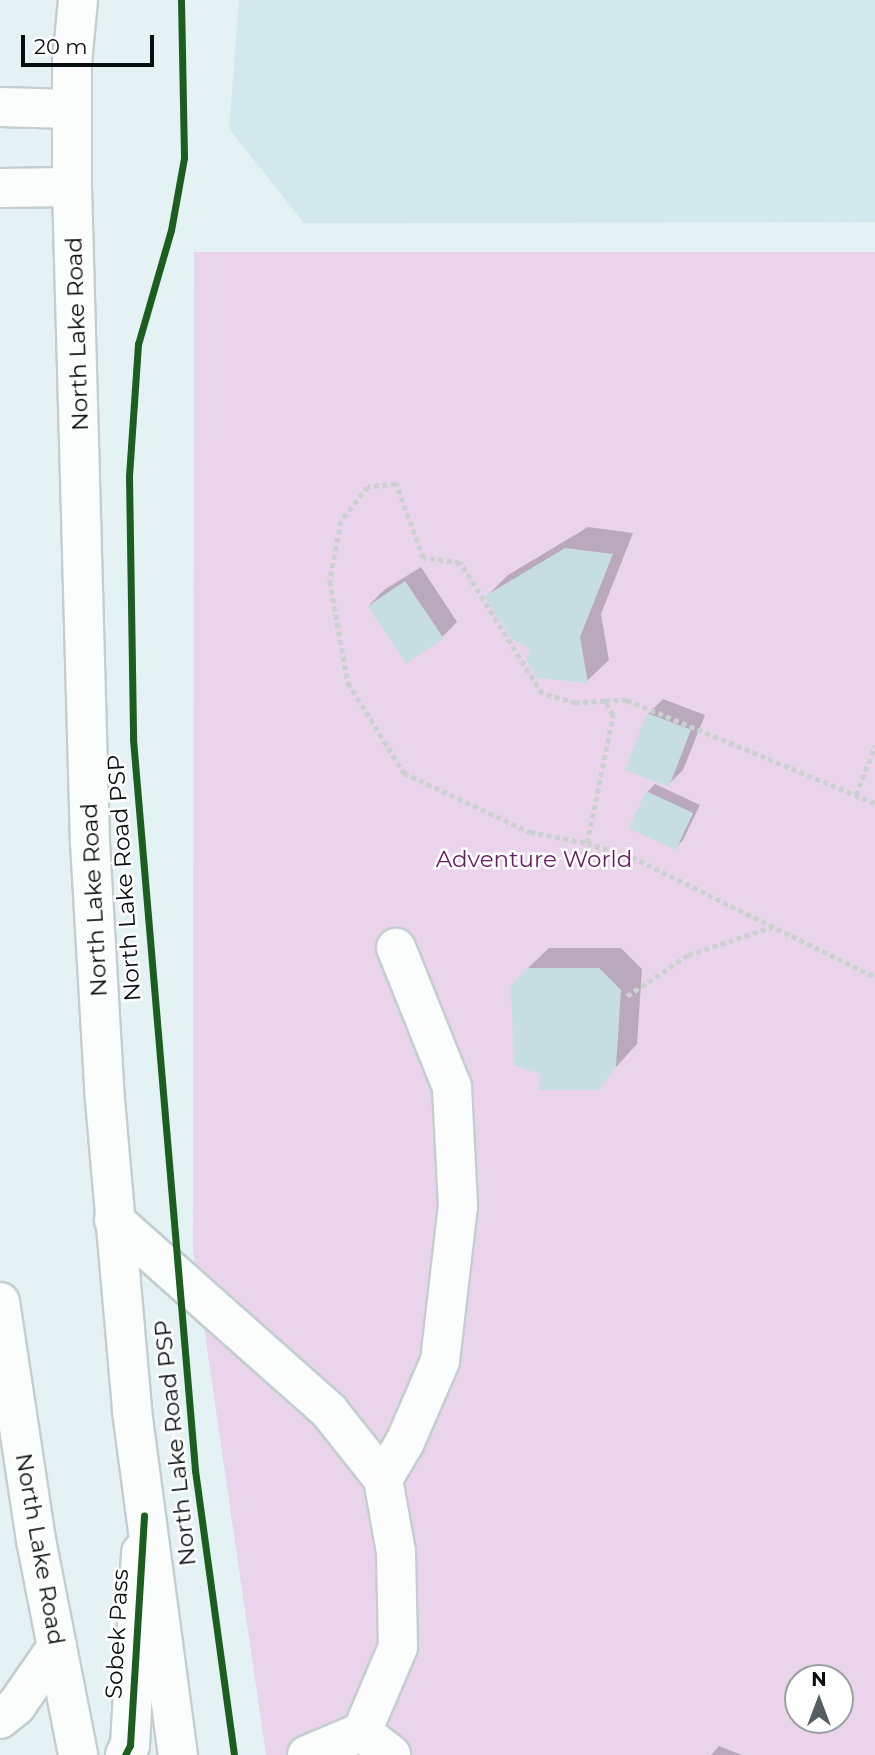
<!DOCTYPE html>
<html>
<head>
<meta charset="utf-8">
<style>
  body { margin:0 }
  #map { position:relative; width:875px; height:1755px; overflow:hidden; background:#e5f2f4; font-family:Montserrat,sans-serif }
  div>[style] { position:absolute }
  .built>* { inset:0; background:#d2e8ed }
  .green>* { inset:0; background:#e9d4ec }
  .shadow>* { inset:0; background:#0003 }
  .building>* { inset:0; background:#c6dde1; transform-origin:0 0 }
  .path>* { height:4.5px; margin-top:-2.25px; transform-origin:0; background:repeating-linear-gradient(90deg,#cbd0d1 0 5px,transparent 0 8.5px) }
  .roads { filter:drop-shadow(2px 0 #c4ced0) drop-shadow(-2px 0 #c4ced0) drop-shadow(0 2px #c4ced0) drop-shadow(0 -2px #c4ced0) }
  .minor>* { height:38px; margin:-19px; padding:0 19px; transform-origin:19px; border-radius:19px; background:#fbfdfd }
  .major>* { height:38px; margin:-19px; padding:0 19px; transform-origin:19px; border-radius:19px; background:#fbfdfd }
  .cycleway>* { height:7px; margin:-3.5px; padding:0 3.5px; transform-origin:3.5px; border-radius:3.5px; background:#1b5e20 }
  span { translate:-50% -50%; white-space:nowrap; text-align:center; line-height:1.15; -webkit-text-stroke:5px #fff; paint-order:stroke }
  .street-label { font-size:23px; color:#070e10 }
  .park-label { font-size:23px; color:#681c63 }
  .north { position:absolute; left:784px; top:1664px; width:70px; height:70px; box-sizing:border-box; background:#fff; border:2px solid #9c9f9f; border-radius:50%; rotate:0deg; font-size:19px; font-weight:700; line-height:28px; text-align:center; color:#070e10 }
  .north::after { content:''; display:block; margin:auto; width:24px; height:32px; background:#555e60; clip-path:polygon(50% 0,100% 100%,50% 72%,0 100%) }
  .scale { position:absolute; left:21px; top:35px; width:133px; height:32px; box-sizing:border-box; border:4px solid #070e10; border-top:0; padding-left:9px; font-size:21px; line-height:24px; white-space:nowrap; color:#070e10; -webkit-text-stroke:5px #fff; paint-order:stroke }
</style>
</head>
<body>
<div id="map">
  <div class="built">
    <i style="clip-path:polygon(239px 0,875px 0,875px 222px,304px 223px,229px 129px)"></i>
  </div>
  <div class="green">
    <i style="clip-path:polygon(evenodd,194px 252px,875px 252px,875px 1755px,266px 1755px,193px 1252px,194px 252px,798px 1678px,840px 1678px,840px 1720px,798px 1720px,798px 1678px)"></i>
  </div>
  <div class="shadow">
    <i style="clip-path:polygon(588px 527px,633px 533px,601px 614px,609px 660px,587px 681px,532px 649px,487px 596px,508px 575px)"></i>
    <i style="clip-path:polygon(421px 567px,457px 622px,442px 637px,369px 605px,384px 590px)"></i>
    <i style="clip-path:polygon(663px 699px,705px 715px,683px 770px,668px 785px,648px 714px)"></i>
    <i style="clip-path:polygon(655px 784px,700px 805px,683px 840px,676px 848px,647px 792px)"></i>
    <i style="clip-path:polygon(549px 948px,621px 948px,642px 969px,637px 1044px,597px 1088px,541px 1073px,527px 969px)"></i>
    <i style="clip-path:polygon(719px 1746px,742px 1755px,711px 1755px)"></i>
  </div>
  <div class="building">
    <i style="clip-path:polygon(565px 548px,613px 554px,580px 637px,588px 683px,538px 678px,526px 661px,530px 649px,511px 638px,485px 596px)"></i>
    <i style="left:405px;top:581px;width:69px;height:45px;rotate:56deg"></i>
    <i style="left:647px;top:713px;width:47px;height:61px;rotate:21deg"></i>
    <i style="left:646px;top:791px;width:52px;height:41px;rotate:25deg"></i>
    <i style="clip-path:polygon(526px 968px,599px 968px,621px 990px,616px 1067px,598px 1090px,539px 1090px,540px 1074px,514px 1065px,511px 987px)"></i>
  </div>
  <div class="path">
    <i style="left:605px;top:701px;width:22px;rotate:-3deg"></i>
    <i style="left:627px;top:700px;width:269px;rotate:22.6deg"></i>
    <i style="left:856px;top:795px;width:53px;rotate:-69.2deg"></i>
    <i style="left:587px;top:843px;width:131px;rotate:-78.5deg"></i>
    <i style="left:613px;top:715px;width:16px;rotate:-120deg"></i>
    <i style="left:605px;top:701px;width:29px;rotate:176deg"></i>
    <i style="left:576px;top:703px;width:35px;rotate:-165deg"></i>
    <i style="left:542px;top:694px;width:155px;rotate:-122deg"></i>
    <i style="left:460px;top:563px;width:37px;rotate:-172deg"></i>
    <i style="left:423px;top:558px;width:79px;rotate:-110deg"></i>
    <i style="left:396px;top:484px;width:28px;rotate:174deg"></i>
    <i style="left:368px;top:487px;width:43px;rotate:128.5deg"></i>
    <i style="left:341px;top:521px;width:61px;rotate:100.4deg"></i>
    <i style="left:330px;top:581px;width:104px;rotate:80deg"></i>
    <i style="left:348px;top:683px;width:106px;rotate:58.1deg"></i>
    <i style="left:404px;top:773px;width:139px;rotate:25.1deg"></i>
    <i style="left:530px;top:832px;width:58px;rotate:10.9deg"></i>
    <i style="left:587px;top:843px;width:47px;rotate:17.3deg"></i>
    <i style="left:632px;top:857px;width:271px;rotate:26.3deg"></i>
    <i style="left:627px;top:996px;width:73px;rotate:-33.9deg"></i>
    <i style="left:688px;top:955px;width:89px;rotate:-18.4deg"></i>
  </div>
  <div class="roads">
    <div class="minor">
      <i style="left:114px;top:1220px;width:288px;rotate:41.6deg"></i>
      <i style="left:329px;top:1411px;width:87px;rotate:51.5deg"></i>
      <i style="left:383px;top:1479px;width:74px;rotate:79.9deg"></i>
      <i style="left:396px;top:1552px;width:95px;rotate:88.8deg"></i>
      <i style="left:398px;top:1647px;width:92px;rotate:113deg"></i>
      <i style="left:383px;top:1479px;width:43px;rotate:-59.3deg"></i>
      <i style="left:405px;top:1442px;width:88px;rotate:-66.6deg"></i>
      <i style="left:440px;top:1361px;width:156px;rotate:-83.4deg"></i>
      <i style="left:458px;top:1206px;width:119px;rotate:-92.9deg"></i>
      <i style="left:452px;top:1087px;width:150px;rotate:-111.9deg"></i>
      <i style="left:0;top:1719px;width:21px;rotate:-39deg"></i>
      <i style="left:16px;top:1706px;width:72px;rotate:-55.2deg"></i>
      <i style="left:125px;top:1755px;width:11px;rotate:-63deg"></i>
      <i style="left:130px;top:1745px;width:193px;rotate:-86.7deg"></i>
      <i style="left:307px;top:1755px;width:60px;rotate:-22.7deg"></i>
      <i style="left:362px;top:1732px;width:37px;rotate:38deg"></i>
    </div>
    <div class="major">
      <i style="left:78px;top:0;width:63px;rotate:95.4deg"></i>
      <i style="left:72px;top:63px;width:124px;rotate:90deg"></i>
      <i style="left:72px;top:187px;width:655px;rotate:88.43deg"></i>
      <i style="left:90px;top:842px;width:258px;rotate:86.7deg"></i>
      <i style="left:105px;top:1100px;width:312px;rotate:85deg"></i>
      <i style="left:132px;top:1411px;width:347px;rotate:82.4deg"></i>
      <i style="left:0;top:107px;width:71px;rotate:1.6deg"></i>
      <i style="left:0;top:188px;width:72px;rotate:-0.8deg"></i>
      <i style="left:0;top:1302px;width:241px;rotate:81.4deg"></i>
      <i style="left:36px;top:1540px;width:219px;rotate:78.9deg"></i>
    </div>
  </div>
  <div class="cycleway">
    <i style="left:181px;top:0;width:158px;rotate:88.9deg"></i>
    <i style="left:184px;top:158px;width:73px;rotate:100.2deg"></i>
    <i style="left:171px;top:230px;width:119px;rotate:106.1deg"></i>
    <i style="left:138px;top:344px;width:132px;rotate:93.9deg"></i>
    <i style="left:129px;top:476px;width:263px;rotate:89.1deg"></i>
    <i style="left:133px;top:739px;width:734px;rotate:85.15deg"></i>
    <i style="left:195px;top:1470px;width:288px;rotate:82.2deg"></i>
    <i style="left:125px;top:1755px;width:11px;rotate:-63deg"></i>
    <i style="left:130px;top:1745px;width:230px;rotate:-86.5deg"></i>
  </div>
  <div class="street-label">
    <span style="left:77px;top:334px;rotate:-92deg">North Lake Road</span>
    <span style="left:124px;top:878px;rotate:-94deg">North Lake Road PSP</span>
    <span style="left:94px;top:900px;rotate:-93deg">North Lake Road</span>
    <span style="left:175px;top:1443px;rotate:-96deg">North Lake Road PSP</span>
    <span style="left:40px;top:1549px;rotate:80deg">North Lake Road</span>
    <span style="left:117px;top:1634px;rotate:-87deg">Sobek Pass</span>
  </div>
  <div class="park-label">
    <span style="left:534px;top:859px">Adventure World</span>
  </div>
  <div class="north">N</div>
  <div class="scale">20 m</div>
</div>
</body>
</html>
